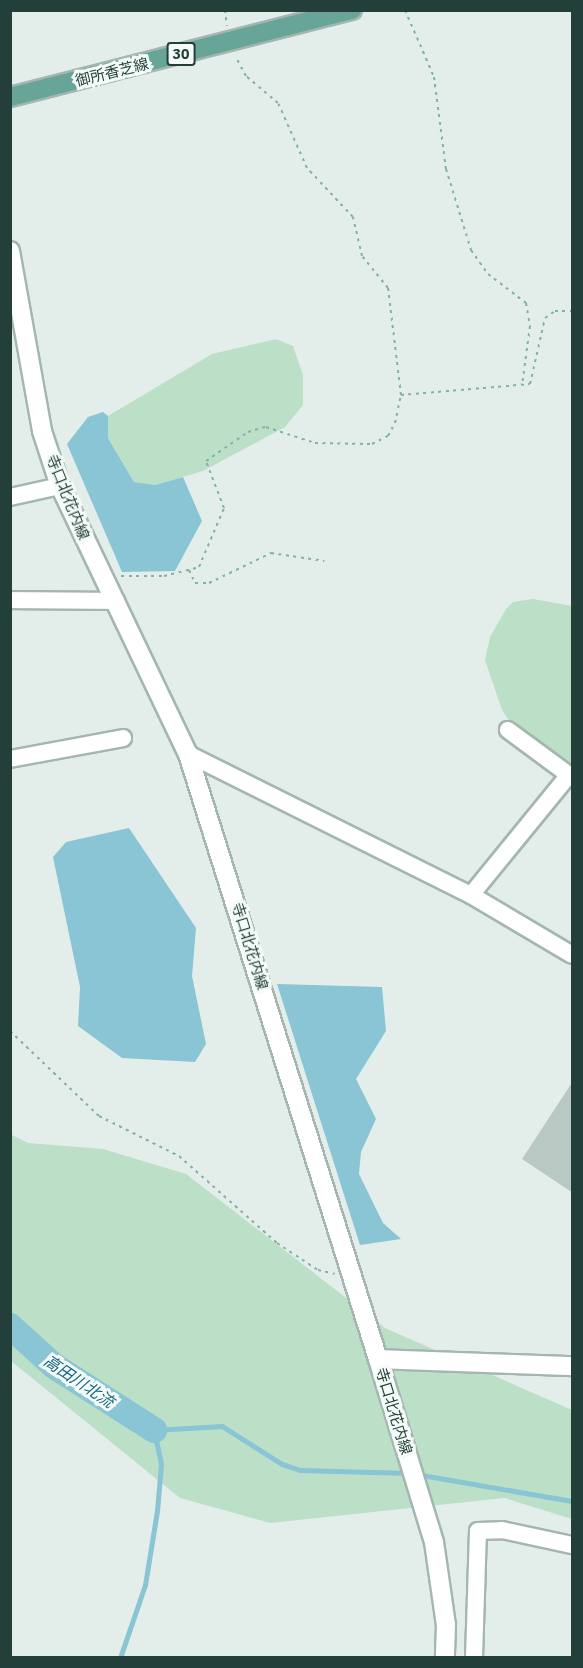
<!DOCTYPE html>
<html>
<head>
<meta charset="utf-8">
<style>
  body { margin:0 }
  #map { position:relative; width:583px; height:1668px; overflow:hidden; background:#e3eeea; font-family:"IBM Plex Sans","Noto Sans JP",sans-serif }
  div>[style] { position:absolute }
  .green>* { inset:0; background:#bbdfc7 }
  .water>* { inset:0; background:#89c5d4 }
  .stream>* { height:4.5px; margin:-2.25px; padding:0 2.25px; transform-origin:2.25px; border-radius:2.25px; background:#89c5d4 }
  .river>* { height:26px; margin:-13px; padding:0 13px; transform-origin:13px; border-radius:13px; background:#89c5d4 }
  .building>* { inset:0; background:#b8c9c3 }
  .path>* { height:2px; margin-top:-1px; transform-origin:0; background:repeating-linear-gradient(90deg,#82b2a6 0 3px,transparent 0 7.5px) }
  .roads { filter:drop-shadow(2px 0 #a5b6b1) drop-shadow(-2px 0 #a5b6b1) drop-shadow(0 2px #a5b6b1) drop-shadow(0 -2px #a5b6b1) }
  .minor>* { height:16px; margin:-8px; padding:0 8px; transform-origin:8px; border-radius:8px; background:#fff }
  .tertiary>* { height:18px; margin:-9px; padding:0 9px; transform-origin:9px; border-radius:9px; background:#fff }
  .secondary>* { height:18px; margin:-9px; padding:0 9px; transform-origin:9px; border-radius:9px; background:#fff }
  .primary>* { height:18px; margin:-9px; padding:0 9px; transform-origin:9px; border-radius:9px; background:#66a598 }
  span { translate:-50% -50%; white-space:nowrap; text-align:center; line-height:1.15; -webkit-text-stroke:6px #f4faf7; paint-order:stroke }
  .shield-label span { padding:2px 4px; background:#f4faf7; border:2px solid; border-radius:4px; -webkit-text-stroke-width:0 }
  .shield-label { font-size:14px; color:#224039; font-weight:700 }
  .street-label { font-size:15px; color:#224039 }
  .water-label { font-size:16px; color:#19687f; font-style:italic }
  .frame { position:absolute; inset:0; border:12px solid #224039; pointer-events:none }
</style>
</head>
<body>
<div id="map">
  <div class="green">
    <i style="clip-path:polygon(276px 339px,293px 346px,303px 375px,303px 405px,285px 427px,203px 471px,155px 485px,134px 482px,108px 438px,108px 416px,212px 354px)"></i>
    <i style="clip-path:polygon(533px 599px,572px 606px,572px 776px,527px 747px,502px 710px,485px 660px,490px 637px,506px 609px,513px 602px)"></i>
    <i style="clip-path:polygon(10px 1134px,28px 1143px,103px 1149px,186px 1174px,385px 1328px,572px 1410px,572px 1519px,504px 1498px,270px 1523px,180px 1498px,11px 1361px)"></i>
  </div>
  <div class="water">
    <i style="clip-path:polygon(103px 412px,108px 416px,108px 438px,134px 482px,155px 485px,183px 477px,202px 521px,175px 571px,122px 572px,67px 444px,88px 417px)"></i>
    <i style="clip-path:polygon(129px 828px,196px 928px,192px 976px,206px 1044px,195px 1062px,122px 1058px,78px 1026px,80px 987px,53px 857px,66px 842px)"></i>
    <i style="clip-path:polygon(277px 984px,382px 987px,386px 1031px,356px 1079px,376px 1119px,361px 1152px,359px 1174px,383px 1223px,401px 1239px,360px 1245px)"></i>
  </div>
  <div class="stream">
    <i style="left:416px;top:1474px;width:158px;rotate:9.8deg"></i>
    <i style="left:120px;top:1658px;width:77px;rotate:-71.1deg"></i>
    <i style="left:145px;top:1585px;width:75px;rotate:-80.8deg"></i>
    <i style="left:157px;top:1511px;width:47px;rotate:-85.1deg"></i>
    <i style="left:161px;top:1464px;width:35px;rotate:-102deg"></i>
    <i style="left:154px;top:1430px;width:68px;rotate:-3.4deg"></i>
    <i style="left:222px;top:1426px;width:71px;rotate:32.3deg"></i>
    <i style="left:282px;top:1464px;width:20px;rotate:18deg"></i>
    <i style="left:301px;top:1470px;width:107px;rotate:1.6deg"></i>
  </div>
  <div class="river">
    <i style="left:10px;top:1326px;width:59px;rotate:42.3deg"></i>
    <i style="left:54px;top:1366px;width:119px;rotate:32.6deg"></i>
  </div>
  <div class="building">
    <i style="clip-path:polygon(573px 1081px,573px 1193px,522px 1159px)"></i>
  </div>
  <div class="path">
    <i style="left:225px;top:10px;width:16px;rotate:83deg"></i>
    <i style="left:405px;top:10px;width:73px;rotate:66.6deg"></i>
    <i style="left:434px;top:77px;width:93px;rotate:82.6deg"></i>
    <i style="left:446px;top:169px;width:85px;rotate:72.8deg"></i>
    <i style="left:471px;top:250px;width:29px;rotate:55deg"></i>
    <i style="left:488px;top:274px;width:48px;rotate:37.3deg"></i>
    <i style="left:526px;top:303px;width:23px;rotate:80deg"></i>
    <i style="left:530px;top:326px;width:60px;rotate:97.7deg"></i>
    <i style="left:401px;top:395px;width:129px;rotate:-4.9deg"></i>
    <i style="left:530px;top:384px;width:68px;rotate:-77.2deg"></i>
    <i style="left:545px;top:318px;width:12px;rotate:-35deg"></i>
    <i style="left:555px;top:311px;width:17px"></i>
    <i style="left:189px;top:570px;width:14px;rotate:65deg"></i>
    <i style="left:195px;top:583px;width:14px"></i>
    <i style="left:209px;top:583px;width:69px;rotate:-25.8deg"></i>
    <i style="left:271px;top:553px;width:54px;rotate:8.6deg"></i>
    <i style="left:121px;top:576px;width:43px"></i>
    <i style="left:164px;top:576px;width:36px;rotate:-14deg"></i>
    <i style="left:199px;top:567px;width:64px;rotate:-67deg"></i>
    <i style="left:224px;top:508px;width:50px;rotate:-111deg"></i>
    <i style="left:206px;top:461px;width:51px;rotate:-34.6deg"></i>
    <i style="left:248px;top:432px;width:19px;rotate:-16deg"></i>
    <i style="left:266px;top:427px;width:52px;rotate:18.1deg"></i>
    <i style="left:315px;top:443px;width:57px;rotate:1deg"></i>
    <i style="left:372px;top:444px;width:18px;rotate:-27deg"></i>
    <i style="left:388px;top:436px;width:15px;rotate:-62deg"></i>
    <i style="left:395px;top:423px;width:29px;rotate:-78deg"></i>
    <i style="left:401px;top:395px;width:108px;rotate:-96.9deg"></i>
    <i style="left:388px;top:288px;width:41px;rotate:-129.1deg"></i>
    <i style="left:362px;top:256px;width:40px;rotate:-103deg"></i>
    <i style="left:353px;top:217px;width:67px;rotate:-133.2deg"></i>
    <i style="left:307px;top:168px;width:71px;rotate:-114deg"></i>
    <i style="left:278px;top:103px;width:42px;rotate:-139.8deg"></i>
    <i style="left:246px;top:76px;width:21px;rotate:-118deg"></i>
    <i style="left:10px;top:1031px;width:123px;rotate:43.7deg"></i>
    <i style="left:99px;top:1116px;width:89px;rotate:26.6deg"></i>
    <i style="left:179px;top:1156px;width:131px;rotate:41.6deg"></i>
    <i style="left:277px;top:1243px;width:49px;rotate:33.4deg"></i>
    <i style="left:318px;top:1270px;width:17px;rotate:13deg"></i>
  </div>
  <div class="roads">
    <div class="minor">
      <i style="left:10px;top:497px;width:51px;rotate:-12.4deg"></i>
      <i style="left:10px;top:600px;width:106px;rotate:0.5deg"></i>
      <i style="left:188px;top:754px;width:316px;rotate:26.5deg"></i>
      <i style="left:471px;top:895px;width:117px;rotate:30.7deg"></i>
      <i style="left:10px;top:759px;width:115px;rotate:-10.5deg"></i>
      <i style="left:471px;top:895px;width:155px;rotate:-50.8deg"></i>
      <i style="left:569px;top:775px;width:76px;rotate:-143.6deg"></i>
      <i style="left:474px;top:1658px;width:127px;rotate:-88.2deg"></i>
      <i style="left:478px;top:1531px;width:24px;rotate:-2deg"></i>
      <i style="left:502px;top:1530px;width:72px;rotate:12.1deg"></i>
    </div>
    <div class="tertiary">
      <i style="left:378px;top:1359px;width:194px;rotate:2.1deg"></i>
    </div>
    <div class="secondary">
      <i style="left:10px;top:251px;width:183px;rotate:79.9deg"></i>
      <i style="left:42px;top:431px;width:58px;rotate:71.9deg"></i>
      <i style="left:60px;top:486px;width:297px;rotate:64.5deg"></i>
      <i style="left:188px;top:754px;width:634px;rotate:72.57deg"></i>
      <i style="left:378px;top:1359px;width:191px;rotate:73deg"></i>
      <i style="left:434px;top:1542px;width:84px;rotate:81.8deg"></i>
      <i style="left:446px;top:1625px;width:33px;rotate:92deg"></i>
    </div>
    <div class="primary">
      <i style="left:10px;top:97px;width:353px;rotate:-14.3deg"></i>
    </div>
  </div>
  <div class="shield-label">
    <span style="left:181px;top:54px">30</span>
  </div>
  <div class="street-label">
    <span style="left:112px;top:72px;rotate:-14deg">御所香芝線</span>
    <span style="left:68px;top:497px;rotate:68deg">寺口北花内線</span>
    <span style="left:250px;top:946px;rotate:73deg">寺口北花内線</span>
    <span style="left:394px;top:1411px;rotate:73deg">寺口北花内線</span>
  </div>
  <div class="water-label">
    <span style="left:79px;top:1381px;rotate:34deg">高田川北流</span>
  </div>
  <div class="frame"></div>
</div>
</body>
</html>
